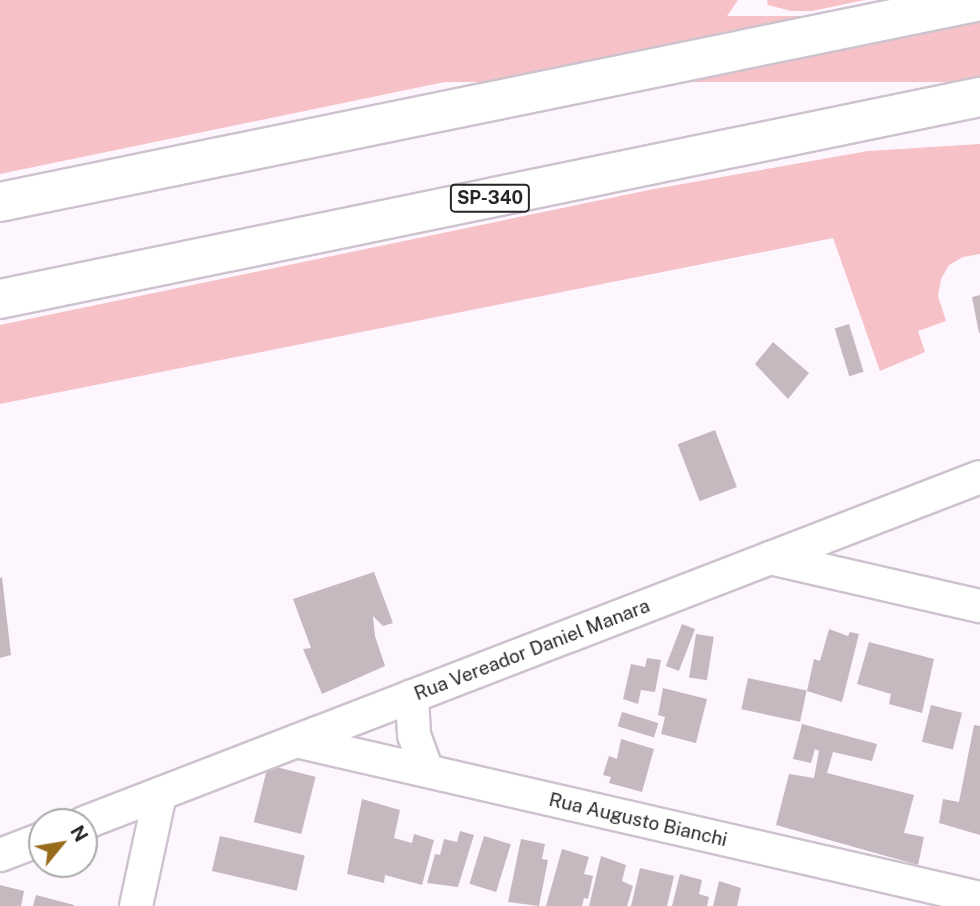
<!DOCTYPE html>
<html>
<head>
<meta charset="utf-8">
<style>
  body { margin:0 }
  #map { position:relative; width:980px; height:906px; overflow:hidden; background:#fef6fe; font-family:"Public Sans",sans-serif }
  div>[style] { position:absolute }
  .green>* { inset:0; background:#f7c1c8; transform-origin:0 0 }
  .building>* { inset:0; background:#c6b8bf; transform-origin:0 0 }
  .roads { filter:drop-shadow(2px 0 #cdc3ce) drop-shadow(-2px 0 #cdc3ce) drop-shadow(0 2px #cdc3ce) drop-shadow(0 -2px #cdc3ce) }
  .minor>* { height:32px; margin:-16px; padding:0 16px; transform-origin:16px; border-radius:16px; background:#fff }
  .highway>* { height:38px; margin:-19px; padding:0 19px; transform-origin:19px; border-radius:19px; background:#fff }
  span { translate:-50% -50%; white-space:nowrap; text-align:center; line-height:1.15; -webkit-text-stroke:7px #fff; paint-order:stroke }
  .shield-label span { padding:2px 5px; background:#fff; border:2px solid; border-radius:5px; -webkit-text-stroke-width:0 }
  .shield-label { font-size:18px; color:#282529; font-weight:700 }
  .street-label { font-size:19px; color:#282529 }
  .north { position:absolute; left:28px; top:808px; width:70px; height:70px; box-sizing:border-box; background:#fff; border:2px solid #a9a8a9; border-radius:50%; rotate:60deg; font-size:19px; font-weight:700; line-height:28px; text-align:center; color:#282529 }
  .north::after { content:''; display:block; margin:auto; width:24px; height:32px; background:#996c1c; clip-path:polygon(50% 0,100% 100%,50% 72%,0 100%) }
</style>
</head>
<body>
<div id="map">
  <div class="green">
    <i style="clip-path:polygon(0 0,738px 0,727px 16px,561px 58px,0 174px)"></i>
    <i style="clip-path:polygon(767px 0,865px 0,812px 11px,791px 11px,768px 5px)"></i>
    <i style="left:980px;top:16px;width:66px;height:1001px;rotate:90deg"></i>
    <i style="clip-path:polygon(980px 144px,980px 254px,963px 257px,949px 265px,941px 279px,938px 296px,946px 321px,918px 331px,925px 352px,880px 371px,833px 238px,0 404px,0 325px,654px 189px,868px 151px)"></i>
  </div>
  <div class="building">
    <i style="clip-path:polygon(980px 295px,980px 333px,979px 333px,972px 297px)"></i>
    <i style="left:849px;top:324px;width:50px;height:15px;rotate:73deg"></i>
    <i style="clip-path:polygon(773px 342px,809px 373px,788px 399px,755px 364px)"></i>
    <i style="left:715px;top:430px;width:61px;height:40px;rotate:69deg"></i>
    <i style="clip-path:polygon(374px 572px,393px 623px,383px 626px,373px 616px,375px 636px,385px 666px,322px 694px,303px 649px,311px 648px,293px 599px)"></i>
    <i style="clip-path:polygon(2px 577px,11px 655px,0 658px,0 578px)"></i>
    <i style="left:682px;top:624px;width:14px;height:45px;rotate:21deg"></i>
    <i style="clip-path:polygon(829px 629px,848px 636px,850px 632px,859px 634px,842px 702px,807px 691px,814px 659px,820px 661px)"></i>
    <i style="left:696px;top:634px;width:18px;height:44px;rotate:9deg"></i>
    <i style="clip-path:polygon(869px 642px,934px 659px,922px 713px,889px 704px,891px 694px,857px 684px)"></i>
    <i style="clip-path:polygon(647px 658px,661px 660px,655px 692px,641px 690px,638px 704px,623px 699px,631px 664px,645px 667px)"></i>
    <i style="left:748px;top:678px;width:60px;height:32px;rotate:12deg"></i>
    <i style="clip-path:polygon(663px 688px,707px 699px,696px 743px,661px 734px,665px 717px,658px 715px)"></i>
    <i style="left:931px;top:705px;width:32px;height:38px;rotate:14deg"></i>
    <i style="left:622px;top:712px;width:38px;height:15px;rotate:17deg"></i>
    <i style="clip-path:polygon(802px 724px,877px 744px,872px 761px,833px 752px,827px 773px,914px 795px,904px 833px,924px 837px,918px 865px,776px 825px,789px 774px,814px 778px,819px 751px,815px 749px,811px 763px,793px 759px)"></i>
    <i style="clip-path:polygon(974px 725px,980px 726px,980px 835px,939px 823px,943px 799px,959px 802px)"></i>
    <i style="clip-path:polygon(621px 739px,654px 749px,642px 792px,609px 783px,611px 777px,603px 775px,609px 756px,617px 759px)"></i>
    <i style="left:268px;top:765px;width:49px;height:59px;rotate:14deg"></i>
    <i style="clip-path:polygon(362px 799px,400px 810px,394px 838px,412px 843px,414px 834px,434px 840px,422px 885px,385px 875px,384px 883px,347px 874px)"></i>
    <i style="clip-path:polygon(460px 831px,474px 835px,458px 887px,427px 883px,435px 854px,440px 855px,444px 839px,457px 842px)"></i>
    <i style="left:220px;top:836px;width:87px;height:36px;rotate:13deg"></i>
    <i style="left:484px;top:836px;width:28px;height:50px;rotate:17deg"></i>
    <i style="clip-path:polygon(521px 839px,545px 844px,542px 859px,548px 860px,539px 906px,508px 902px)"></i>
    <i style="clip-path:polygon(562px 849px,589px 857px,584px 874px,593px 876px,588px 899px,584px 898px,582px 906px,546px 906px)"></i>
    <i style="clip-path:polygon(601px 856px,626px 865px,622px 881px,633px 886px,627px 906px,589px 906px)"></i>
    <i style="clip-path:polygon(640px 868px,674px 876px,667px 906px,631px 906px)"></i>
    <i style="clip-path:polygon(680px 874px,702px 880px,699px 894px,709px 897px,707px 906px,672px 906px)"></i>
    <i style="clip-path:polygon(719px 881px,741px 888px,737px 906px,713px 906px)"></i>
    <i style="clip-path:polygon(0 885px,24px 891px,21px 906px,0 906px)"></i>
    <i style="clip-path:polygon(36px 895px,74px 905px,74px 906px,33px 906px)"></i>
  </div>
  <div class="roads">
    <div class="minor">
      <i style="left:770px;top:558px;width:215px;rotate:12.9deg"></i>
      <i style="left:412px;top:696px;width:39px;rotate:87deg"></i>
      <i style="left:414px;top:735px;width:38px;rotate:70deg"></i>
      <i style="left:296px;top:741px;width:702px;rotate:12.93deg"></i>
      <i style="left:84px;top:823px;width:960px;rotate:-21.11deg"></i>
      <i style="left:0;top:855px;width:45px;rotate:-20.9deg"></i>
      <i style="left:136px;top:906px;width:115px;rotate:-77.9deg"></i>
    </div>
    <div class="highway">
      <i style="left:0;top:202px;width:1000px;rotate:-11.59deg"></i>
      <i style="left:0;top:299px;width:1001px;rotate:-11.65deg"></i>
    </div>
  </div>
  <div class="shield-label">
    <span style="left:490px;top:198px">SP-340</span>
  </div>
  <div class="street-label">
    <span style="left:532px;top:650px;rotate:-21deg">Rua Vereador Daniel Manara</span>
    <span style="left:638px;top:820px;rotate:13deg">Rua Augusto Bianchi</span>
  </div>
  <div class="north">N</div>
</div>
</body>
</html>
